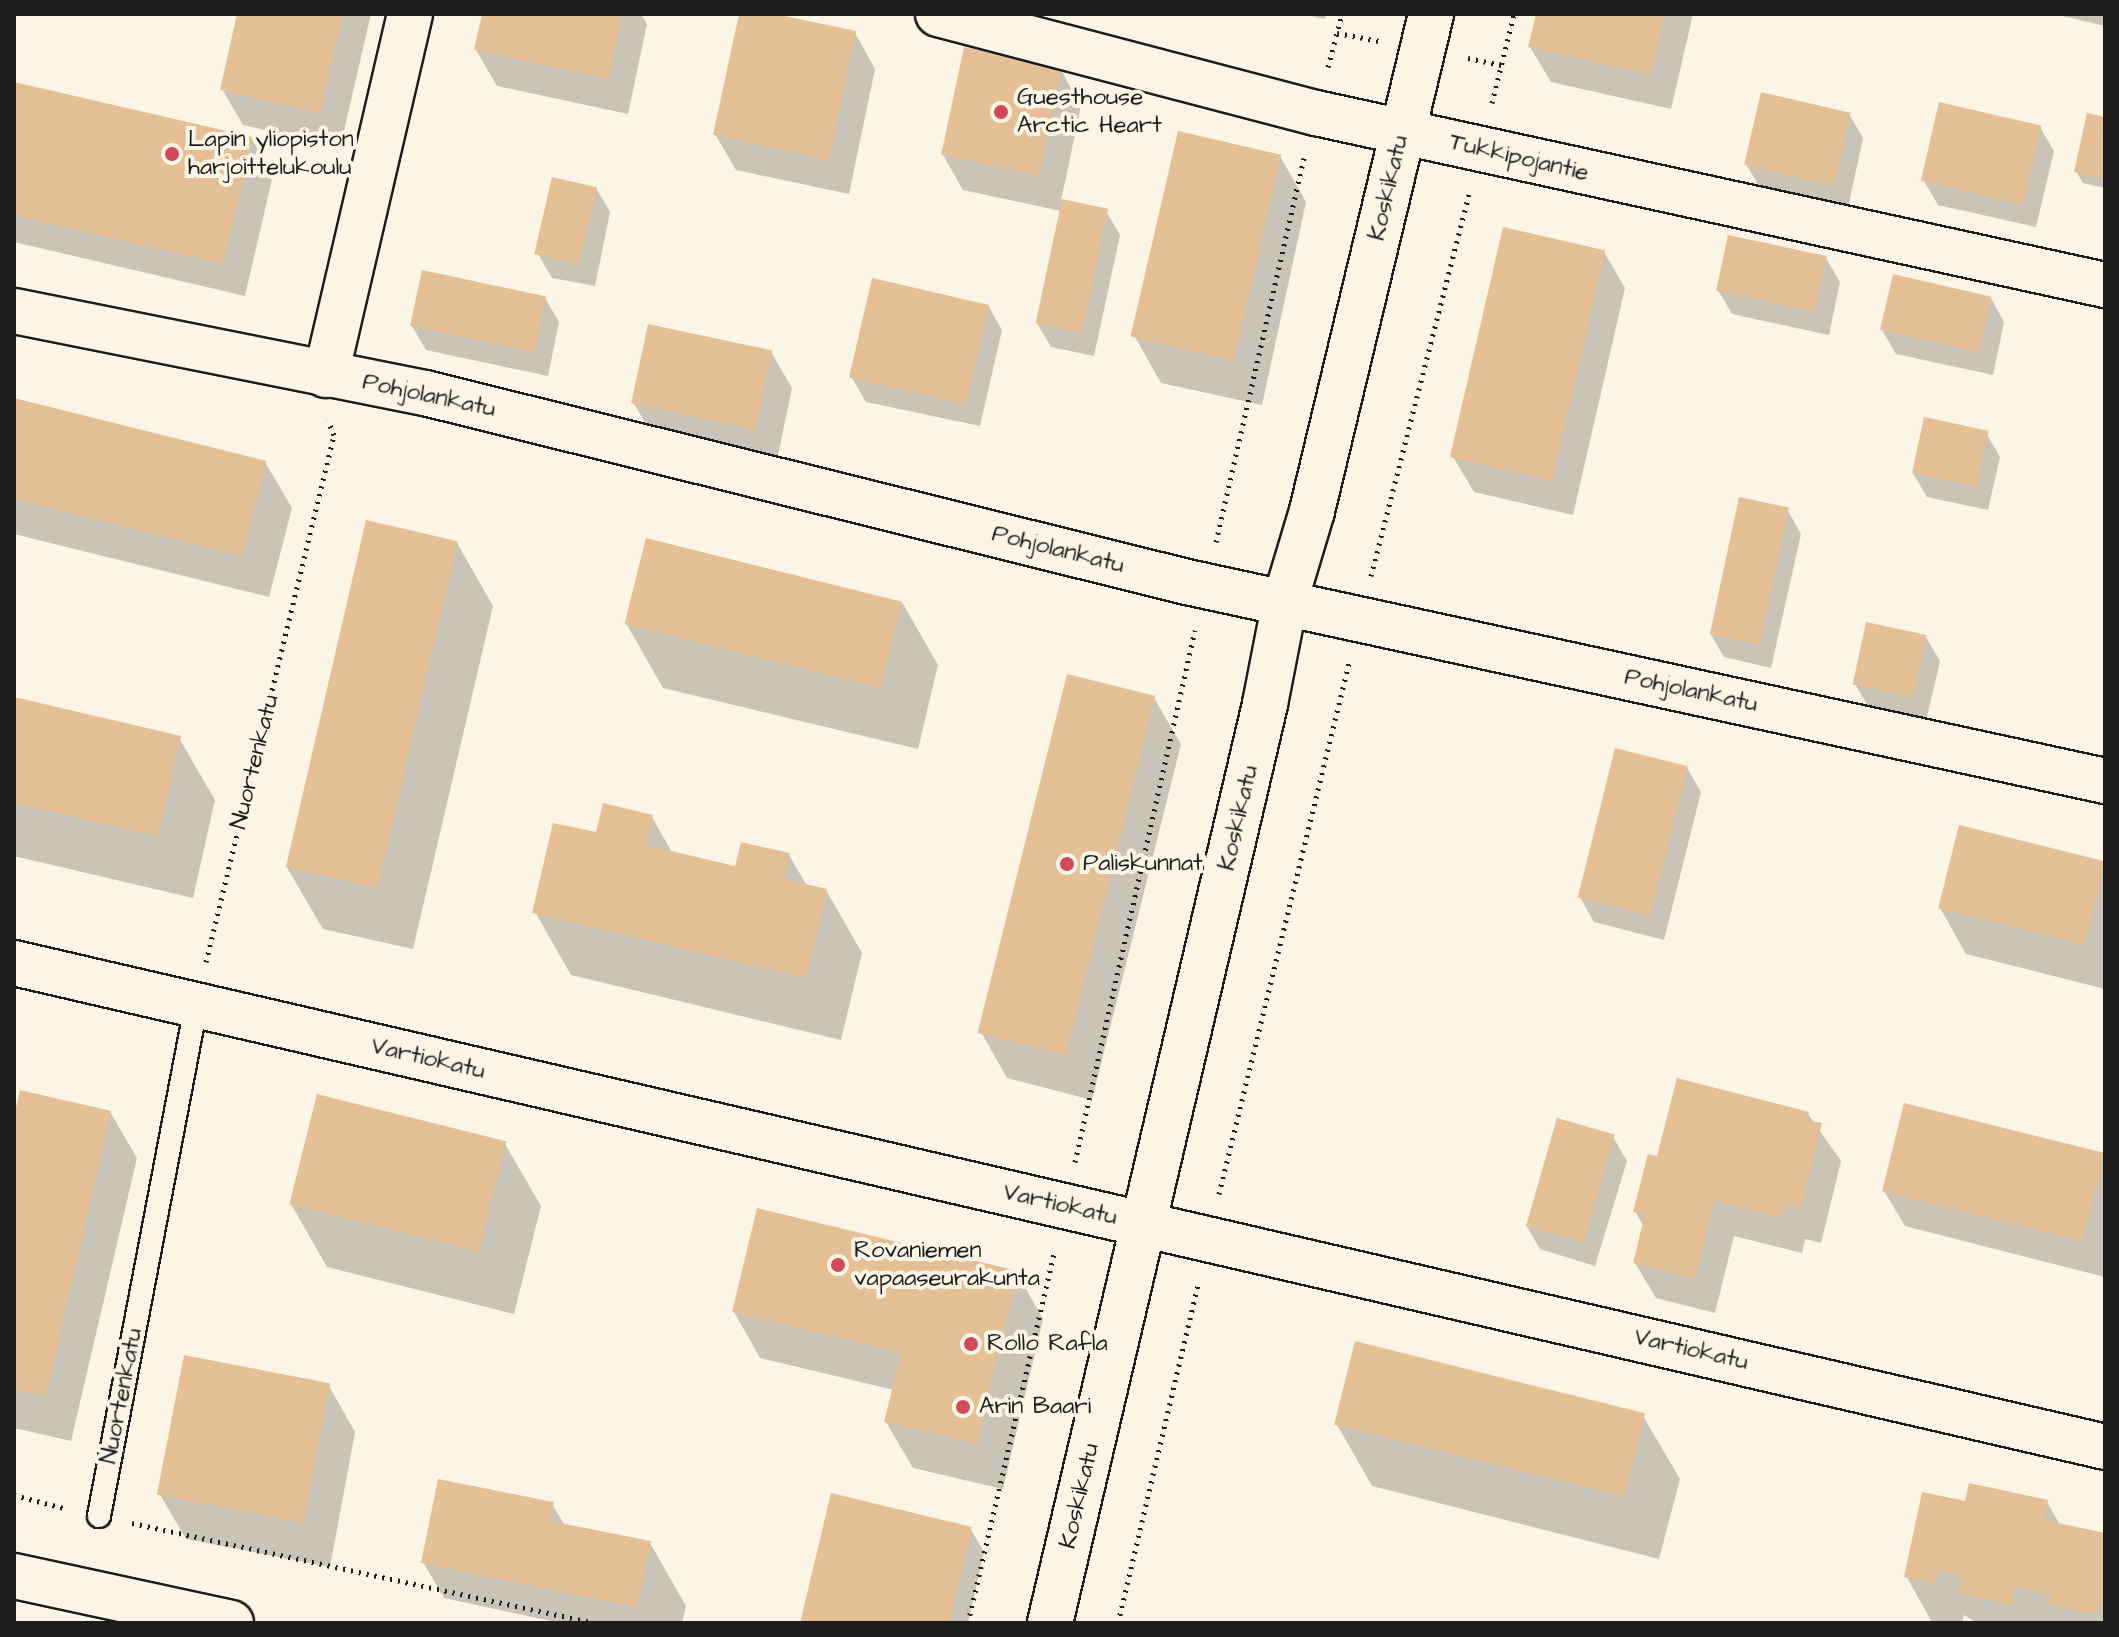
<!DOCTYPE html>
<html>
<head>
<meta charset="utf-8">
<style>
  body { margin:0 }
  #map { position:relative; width:2119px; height:1637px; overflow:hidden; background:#fcf5e5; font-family:"Architects Daughter",sans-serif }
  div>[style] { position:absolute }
  .shadow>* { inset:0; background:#0003 }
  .building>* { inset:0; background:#e5bf95; transform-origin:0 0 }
  .path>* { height:5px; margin-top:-2.5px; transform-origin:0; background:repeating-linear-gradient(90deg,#1c1c1c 0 2px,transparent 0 8px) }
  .roads { filter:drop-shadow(2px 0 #1c1c1c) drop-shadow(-2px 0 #1c1c1c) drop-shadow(0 2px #1c1c1c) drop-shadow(0 -2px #1c1c1c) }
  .service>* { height:22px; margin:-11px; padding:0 11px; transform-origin:11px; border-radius:11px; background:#fcf5e5 }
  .minor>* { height:44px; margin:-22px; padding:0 22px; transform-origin:22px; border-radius:22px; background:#fcf5e5 }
  .secondary>* { height:44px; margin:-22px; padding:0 22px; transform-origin:22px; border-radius:22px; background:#fcf5e5 }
  .dots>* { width:22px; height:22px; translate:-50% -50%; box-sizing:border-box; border:4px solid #fcf5e5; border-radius:50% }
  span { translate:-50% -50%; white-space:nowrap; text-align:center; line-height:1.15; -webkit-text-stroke:8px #fcf5e5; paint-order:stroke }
  .poi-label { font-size:24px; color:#1c1c1c }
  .left { translate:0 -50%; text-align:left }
  .street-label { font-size:24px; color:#1c1c1c }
  .frame { position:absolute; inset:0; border:16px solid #1c1c1c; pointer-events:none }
</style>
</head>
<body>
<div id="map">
  <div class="shadow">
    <i style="clip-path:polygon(239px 14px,371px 14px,340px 148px,243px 125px,222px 89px)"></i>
    <i style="clip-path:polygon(484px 14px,641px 14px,647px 24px,628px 114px,497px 86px,476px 50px)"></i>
    <i style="clip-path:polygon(741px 14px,766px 14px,855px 33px,875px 69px,849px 194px,736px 170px,715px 134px)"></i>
    <i style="clip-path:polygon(1302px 14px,1326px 14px,1325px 19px)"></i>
    <i style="clip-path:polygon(1538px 14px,1693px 14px,1671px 109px,1551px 82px,1530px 47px)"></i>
    <i style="clip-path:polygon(2054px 14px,2105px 14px,2105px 26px)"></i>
    <i style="clip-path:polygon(1061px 70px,1081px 106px,1061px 201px,1106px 211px,1120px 235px,1094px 356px,1051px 347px,1037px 323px,1061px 211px,963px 190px,943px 155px)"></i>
    <i style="clip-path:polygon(14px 84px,252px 139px,273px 175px,245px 296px,14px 242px)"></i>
    <i style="clip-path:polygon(1849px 114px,1863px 138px,1848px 208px,1760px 188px,1746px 164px)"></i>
    <i style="clip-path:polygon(2105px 119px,2105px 188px,2083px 183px,2076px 171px)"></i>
    <i style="clip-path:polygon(2040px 127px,2054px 151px,2036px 227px,1938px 205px,1924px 181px)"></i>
    <i style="clip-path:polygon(1280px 156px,1306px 202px,1262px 405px,1161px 383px,1135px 337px)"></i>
    <i style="clip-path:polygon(596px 188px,610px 212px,595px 286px,552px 278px,538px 254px)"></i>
    <i style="clip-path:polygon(1604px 252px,1625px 288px,1573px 515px,1474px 492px,1453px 457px)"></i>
    <i style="clip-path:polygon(1826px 258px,1840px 282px,1829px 335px,1732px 314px,1718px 290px)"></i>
    <i style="clip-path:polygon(545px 298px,559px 322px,548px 376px,426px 350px,412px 326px)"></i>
    <i style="clip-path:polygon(1991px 298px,2004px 322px,1993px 375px,1896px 354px,1882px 330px)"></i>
    <i style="clip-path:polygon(988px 305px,1002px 330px,980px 426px,866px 402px,852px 378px)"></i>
    <i style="clip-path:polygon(771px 352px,792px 388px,776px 465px,654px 438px,633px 402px)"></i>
    <i style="clip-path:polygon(14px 400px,265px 462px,292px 508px,269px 597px,14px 534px)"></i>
    <i style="clip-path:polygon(1986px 433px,2000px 457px,1988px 510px,1927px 497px,1913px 473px)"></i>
    <i style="clip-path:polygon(1787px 509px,1801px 534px,1771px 668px,1724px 657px,1710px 633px)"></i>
    <i style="clip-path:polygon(457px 543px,493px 606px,413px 949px,323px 929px,286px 866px)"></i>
    <i style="clip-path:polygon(902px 602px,938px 665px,918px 749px,663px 688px,627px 625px)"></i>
    <i style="clip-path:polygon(1926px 637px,1940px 661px,1926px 721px,1869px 708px,1855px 684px)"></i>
    <i style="clip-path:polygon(1154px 698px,1181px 744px,1092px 1100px,1007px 1078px,981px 1032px)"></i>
    <i style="clip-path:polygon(14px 699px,179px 738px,215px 800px,193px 898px,14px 856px)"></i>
    <i style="clip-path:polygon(1687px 768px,1701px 792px,1664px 940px,1594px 922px,1580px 897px)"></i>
    <i style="clip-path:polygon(652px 817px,673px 854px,737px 869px,789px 855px,807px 886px,826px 890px,862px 953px,841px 1040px,571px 975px,535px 912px,598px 835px)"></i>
    <i style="clip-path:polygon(2105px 864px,2105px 989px,1966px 954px,1940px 908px)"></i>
    <i style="clip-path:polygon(110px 1112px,137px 1158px,71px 1441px,14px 1428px,14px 1125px)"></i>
    <i style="clip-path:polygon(1808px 1114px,1841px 1161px,1821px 1243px,1805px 1239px,1802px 1253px,1734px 1236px,1715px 1313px,1656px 1298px,1635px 1263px,1644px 1227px,1635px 1211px,1658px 1159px)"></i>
    <i style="clip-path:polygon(1613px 1137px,1627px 1161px,1595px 1266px,1540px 1249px,1526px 1225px)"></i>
    <i style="clip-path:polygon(505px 1144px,541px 1206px,514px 1314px,327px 1267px,291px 1204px)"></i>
    <i style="clip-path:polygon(2105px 1156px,2105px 1277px,1905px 1226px,1884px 1191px)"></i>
    <i style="clip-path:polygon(1017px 1273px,1043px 1319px,1003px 1489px,913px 1468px,886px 1422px,894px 1390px,760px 1358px,734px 1312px)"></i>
    <i style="clip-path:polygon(329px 1386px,355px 1432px,330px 1567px,186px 1539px,159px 1493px)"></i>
    <i style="clip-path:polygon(1643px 1416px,1680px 1479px,1659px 1559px,1372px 1486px,1336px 1423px)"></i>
    <i style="clip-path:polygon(2047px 1502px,2060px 1525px,2105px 1535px,2105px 1623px,1977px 1623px,1964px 1615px,1962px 1623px,1932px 1622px,1906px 1576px,1967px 1504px)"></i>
    <i style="clip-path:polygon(552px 1504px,565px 1526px,650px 1543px,686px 1606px,682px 1623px,560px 1623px,444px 1598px,423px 1562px)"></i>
    <i style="clip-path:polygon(970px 1528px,984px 1552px,968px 1623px,802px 1623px)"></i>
  </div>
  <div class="building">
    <i style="clip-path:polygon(237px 14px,343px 14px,320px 113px,220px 90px)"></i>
    <i style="clip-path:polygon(482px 14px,622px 14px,608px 79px,474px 50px)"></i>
    <i style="clip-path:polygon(739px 14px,775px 14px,856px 31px,829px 160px,713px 135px)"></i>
    <i style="clip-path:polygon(1536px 14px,1665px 14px,1651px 75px,1528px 47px)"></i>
    <i style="left:964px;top:47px;width:100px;height:110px;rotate:12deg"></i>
    <i style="left:14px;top:82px;width:245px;height:130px;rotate:13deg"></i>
    <i style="left:1761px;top:92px;width:92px;height:75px;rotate:13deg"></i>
    <i style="left:1939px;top:102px;width:105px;height:81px;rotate:13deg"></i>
    <i style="clip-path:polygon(2087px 113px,2105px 117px,2105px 179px,2074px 172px)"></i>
    <i style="left:1178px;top:131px;width:106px;height:211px;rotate:13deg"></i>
    <i style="left:552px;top:177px;width:46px;height:79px;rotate:13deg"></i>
    <i style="left:1062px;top:199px;width:47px;height:127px;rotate:12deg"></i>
    <i style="left:1503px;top:227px;width:105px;height:236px;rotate:13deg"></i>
    <i style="left:1728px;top:235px;width:101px;height:57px;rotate:12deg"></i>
    <i style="left:422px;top:270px;width:127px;height:57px;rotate:12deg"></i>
    <i style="left:1893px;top:274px;width:101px;height:57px;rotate:13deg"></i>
    <i style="left:872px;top:278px;width:120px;height:102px;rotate:13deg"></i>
    <i style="left:648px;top:324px;width:127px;height:81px;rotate:12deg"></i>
    <i style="left:14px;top:398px;width:260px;height:98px;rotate:14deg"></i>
    <i style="left:1924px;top:417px;width:66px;height:57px;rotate:12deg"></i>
    <i style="left:1739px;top:497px;width:51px;height:140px;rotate:12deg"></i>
    <i style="left:366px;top:520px;width:94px;height:356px;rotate:13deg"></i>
    <i style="left:646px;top:538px;width:264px;height:89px;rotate:14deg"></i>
    <i style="left:1866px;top:622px;width:62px;height:64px;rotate:12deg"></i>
    <i style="left:1067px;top:674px;width:91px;height:370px;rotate:14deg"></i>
    <i style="clip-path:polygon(14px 697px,181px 736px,158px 836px,14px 803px)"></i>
    <i style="left:1615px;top:748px;width:75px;height:154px;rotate:14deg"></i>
    <i style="clip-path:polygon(603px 803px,653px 815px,646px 845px,735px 866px,741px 842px,790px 853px,784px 879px,827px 889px,806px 978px,532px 913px,553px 823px,596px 832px)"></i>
    <i style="left:1959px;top:825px;width:151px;height:86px;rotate:14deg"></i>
    <i style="clip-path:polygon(1677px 1078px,1809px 1112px,1807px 1120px,1822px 1123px,1801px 1208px,1785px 1204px,1782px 1218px,1714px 1201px,1695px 1279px,1633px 1263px,1645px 1214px,1633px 1212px,1648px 1154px,1657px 1156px)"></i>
    <i style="clip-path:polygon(20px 1090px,111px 1111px,46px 1396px,14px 1389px,14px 1116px)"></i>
    <i style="left:317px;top:1094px;width:195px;height:114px;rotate:14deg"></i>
    <i style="left:1904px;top:1103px;width:207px;height:91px;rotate:14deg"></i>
    <i style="left:1557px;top:1118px;width:60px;height:112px;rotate:16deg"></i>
    <i style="clip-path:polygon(757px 1208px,1018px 1271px,977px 1444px,884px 1422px,901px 1353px,732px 1312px)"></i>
    <i style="left:1355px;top:1341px;width:299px;height:86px;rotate:14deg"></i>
    <i style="left:184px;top:1355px;width:149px;height:142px;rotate:11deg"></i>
    <i style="clip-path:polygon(438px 1479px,554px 1502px,550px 1521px,651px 1541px,637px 1607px,421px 1563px)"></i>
    <i style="clip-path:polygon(1969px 1483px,2048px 1500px,2044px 1520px,2105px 1533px,2105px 1607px,2098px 1605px,2096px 1614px,2047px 1604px,2050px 1595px,2016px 1587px,2012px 1605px,1957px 1593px,1962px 1575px,1938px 1570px,1935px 1583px,1904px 1577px,1922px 1492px,1965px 1501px)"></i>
    <i style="clip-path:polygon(831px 1493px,972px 1527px,949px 1623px,800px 1623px)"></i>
  </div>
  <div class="path">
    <i style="left:1337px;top:33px;width:43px;rotate:10.8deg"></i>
    <i style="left:1468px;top:58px;width:35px;rotate:12deg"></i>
    <i style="left:1328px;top:67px;width:55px;rotate:-75.2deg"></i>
    <i style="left:1492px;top:103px;width:92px;rotate:-76.1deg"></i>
    <i style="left:1216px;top:542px;width:394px;rotate:-77.1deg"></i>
    <i style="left:1371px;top:576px;width:394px;rotate:-75.6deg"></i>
    <i style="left:206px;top:962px;width:542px;rotate:-76.35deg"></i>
    <i style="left:334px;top:435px;width:16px;rotate:-112deg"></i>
    <i style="left:1075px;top:1162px;width:545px;rotate:-77.29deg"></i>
    <i style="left:1219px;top:1194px;width:547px;rotate:-76.24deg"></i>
    <i style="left:14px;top:1495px;width:52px;rotate:14.6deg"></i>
    <i style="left:132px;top:1523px;width:475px;rotate:12.2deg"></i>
    <i style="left:968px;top:1623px;width:383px;rotate:-76.9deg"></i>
    <i style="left:1118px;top:1623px;width:347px;rotate:-76.7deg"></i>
  </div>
  <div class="roads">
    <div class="service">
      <i style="left:99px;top:1516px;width:519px;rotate:-79.23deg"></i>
    </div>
    <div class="minor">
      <i style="left:938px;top:14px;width:391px;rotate:14.7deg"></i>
      <i style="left:1316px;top:113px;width:808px;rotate:12.3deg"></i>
      <i style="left:14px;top:311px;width:419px;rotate:11.3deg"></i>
      <i style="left:425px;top:393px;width:785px;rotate:13.93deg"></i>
      <i style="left:1187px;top:582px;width:939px;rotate:12.23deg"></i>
      <i style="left:326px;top:375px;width:371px;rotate:-76.9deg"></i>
      <i style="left:14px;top:963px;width:2146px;rotate:13.03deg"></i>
    </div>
    <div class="secondary">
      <i style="left:14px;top:1576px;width:222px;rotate:12.2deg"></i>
      <i style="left:1050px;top:1623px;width:944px;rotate:-76.83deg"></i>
      <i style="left:1265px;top:704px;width:105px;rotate:-79deg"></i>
      <i style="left:1285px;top:601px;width:94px;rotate:-73.3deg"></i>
      <i style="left:1312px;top:511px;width:511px;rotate:-76.53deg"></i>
    </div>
  </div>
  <div class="dots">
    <i style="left:1001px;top:112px;background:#d1495b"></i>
    <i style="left:172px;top:154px;background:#d1495b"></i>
    <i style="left:1067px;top:864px;background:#d1495b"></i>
    <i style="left:838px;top:1265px;background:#d1495b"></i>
    <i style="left:971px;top:1344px;background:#d1495b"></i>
    <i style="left:963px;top:1407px;background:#d1495b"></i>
  </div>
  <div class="poi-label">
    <span class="left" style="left:1017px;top:112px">Guesthouse<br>Arctic Heart</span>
    <span class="left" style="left:188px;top:154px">Lapin yliopiston<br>harjoittelukoulu</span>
    <span class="left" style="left:1083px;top:864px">Paliskunnat</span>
    <span class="left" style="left:854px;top:1265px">Rovaniemen<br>vapaaseurakunta</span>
    <span class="left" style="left:987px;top:1344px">Rollo Rafla</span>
    <span class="left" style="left:979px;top:1407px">Arin Baari</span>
  </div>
  <div class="street-label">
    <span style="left:1519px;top:158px;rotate:13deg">Tukkipojantie</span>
    <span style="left:1389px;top:188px;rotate:-77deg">Koskikatu</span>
    <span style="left:429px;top:396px;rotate:12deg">Pohjolankatu</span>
    <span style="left:1058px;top:550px;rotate:14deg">Pohjolankatu</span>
    <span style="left:1691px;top:691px;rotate:12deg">Pohjolankatu</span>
    <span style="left:255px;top:762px;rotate:-76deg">Nuortenkatu</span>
    <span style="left:1239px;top:818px;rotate:-77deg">Koskikatu</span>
    <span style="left:428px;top:1059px;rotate:13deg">Vartiokatu</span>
    <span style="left:1060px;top:1205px;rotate:13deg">Vartiokatu</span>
    <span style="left:1691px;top:1350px;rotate:13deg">Vartiokatu</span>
    <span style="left:122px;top:1396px;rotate:-79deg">Nuortenkatu</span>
    <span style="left:1080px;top:1496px;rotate:-77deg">Koskikatu</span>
  </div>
  <div class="frame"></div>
</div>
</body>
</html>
